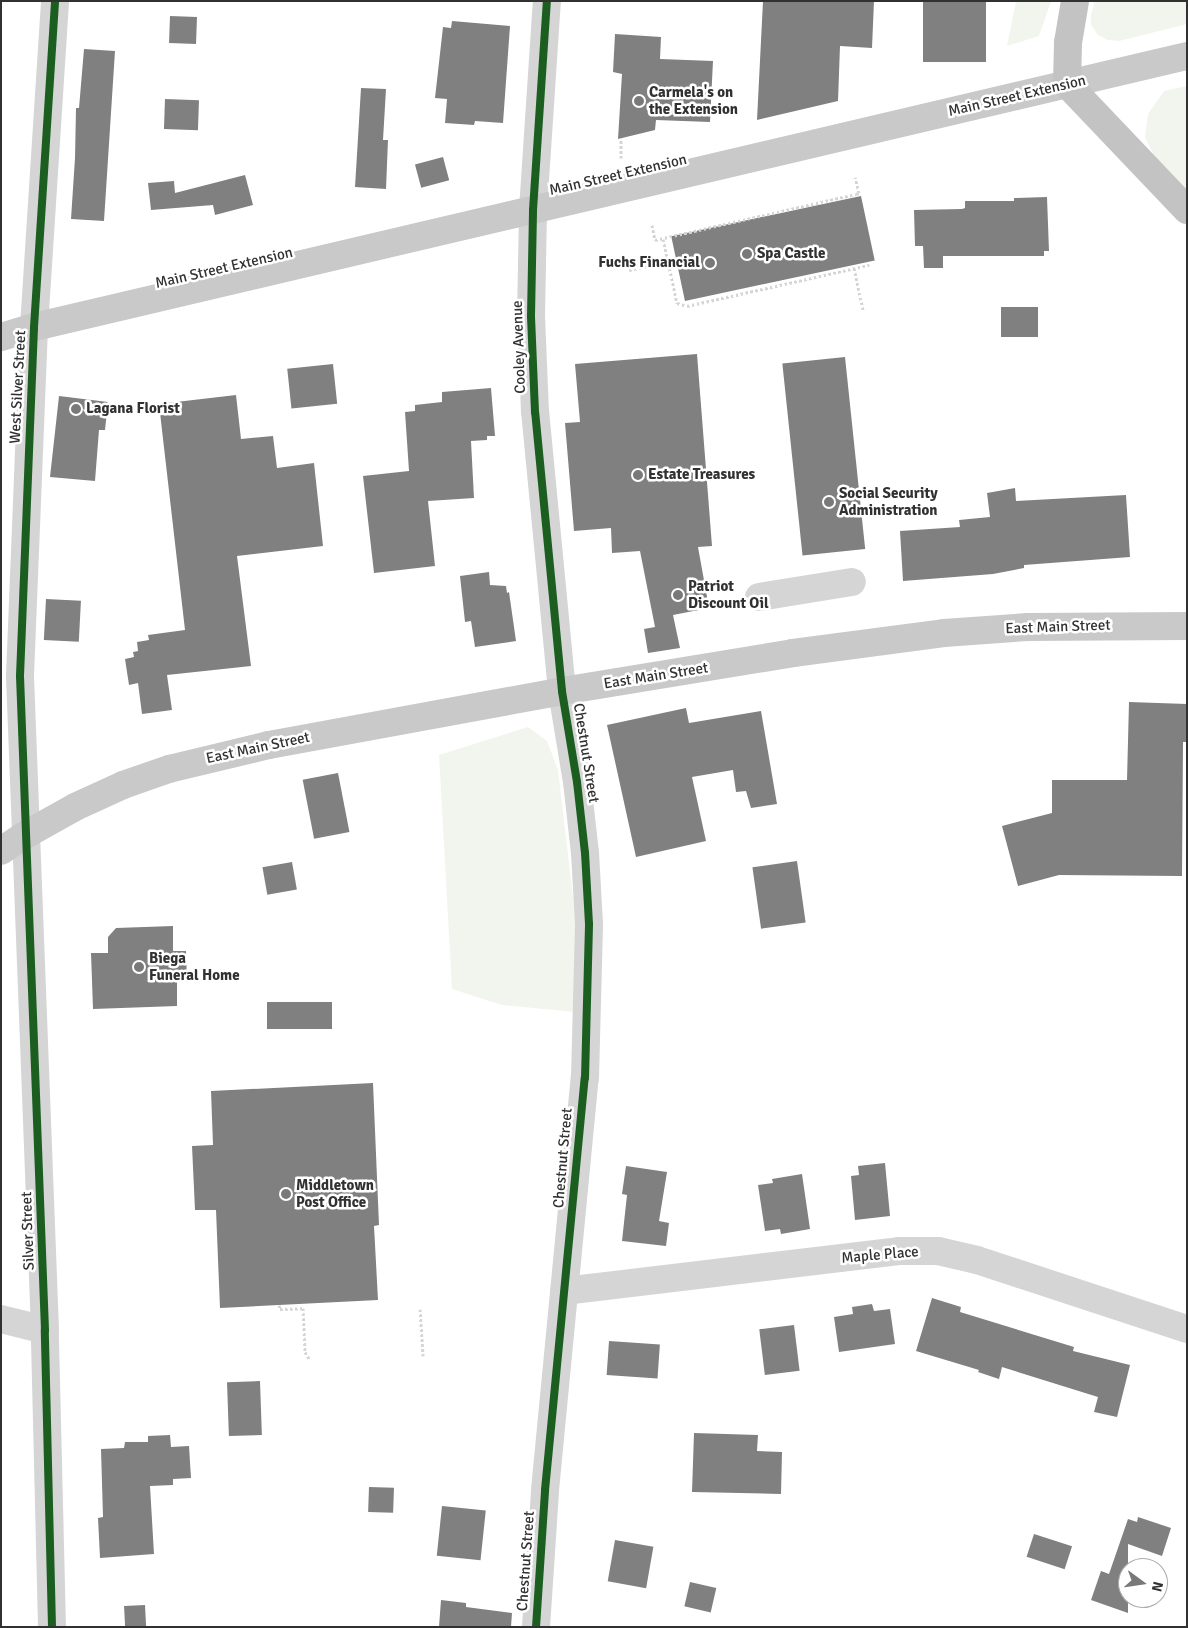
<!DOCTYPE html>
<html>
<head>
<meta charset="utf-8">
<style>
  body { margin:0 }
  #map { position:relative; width:1188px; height:1628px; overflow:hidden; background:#fff; font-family:Signika,sans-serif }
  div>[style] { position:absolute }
  .green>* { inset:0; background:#f2f5ed }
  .building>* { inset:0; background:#808080; transform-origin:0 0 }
  .path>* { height:3px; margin-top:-1.5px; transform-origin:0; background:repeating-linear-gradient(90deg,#d5d5d5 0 2.5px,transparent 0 5px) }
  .minor>* { height:28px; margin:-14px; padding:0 14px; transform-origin:14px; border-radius:14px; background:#d5d5d5 }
  .major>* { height:28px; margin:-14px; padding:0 14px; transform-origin:14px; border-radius:14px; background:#c9c9c9 }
  .highway>* { height:28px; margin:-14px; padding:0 14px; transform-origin:14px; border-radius:14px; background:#c3c3c3 }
  .cycleway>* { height:8px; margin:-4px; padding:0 4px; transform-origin:4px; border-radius:4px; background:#1b5e20 }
  .dots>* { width:14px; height:14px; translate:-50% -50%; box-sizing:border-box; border:2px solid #fff; border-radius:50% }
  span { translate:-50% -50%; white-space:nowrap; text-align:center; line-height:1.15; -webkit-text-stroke:5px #fff; paint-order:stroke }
  .poi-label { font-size:15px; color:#313131; font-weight:700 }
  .left { translate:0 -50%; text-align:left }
  .right { translate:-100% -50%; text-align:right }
  .street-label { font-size:15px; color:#313131 }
  .frame { position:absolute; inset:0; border:2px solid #313131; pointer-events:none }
  .north { position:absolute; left:1118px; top:1558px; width:50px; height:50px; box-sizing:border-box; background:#fff; border:1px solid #adadad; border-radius:50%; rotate:104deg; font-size:14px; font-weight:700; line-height:20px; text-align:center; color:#313131 }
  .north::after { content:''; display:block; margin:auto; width:18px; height:22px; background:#797979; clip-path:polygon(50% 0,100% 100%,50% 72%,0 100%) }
</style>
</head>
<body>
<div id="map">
  <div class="green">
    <i style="clip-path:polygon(1016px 1px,1051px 1px,1039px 36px,1007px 46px)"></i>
    <i style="clip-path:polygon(1095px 1px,1187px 1px,1187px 24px,1119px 41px,1108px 40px,1098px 35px,1091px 25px,1091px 15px)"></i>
    <i style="clip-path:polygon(1187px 86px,1187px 192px,1155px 158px,1145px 137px,1148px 114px,1164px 91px)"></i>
    <i style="clip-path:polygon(528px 727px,547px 741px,558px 770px,574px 906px,580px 997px,575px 1012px,502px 1005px,452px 989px,439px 755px)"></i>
  </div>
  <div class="building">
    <i style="clip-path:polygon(763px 1px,874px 1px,872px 48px,840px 46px,838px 101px,757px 120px)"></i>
    <i style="left:923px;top:1px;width:63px;height:61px"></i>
    <i style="left:170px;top:16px;width:27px;height:27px;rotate:2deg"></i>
    <i style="clip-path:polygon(452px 21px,510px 26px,503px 123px,475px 121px,474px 125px,445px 123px,447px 99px,435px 98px,443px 27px,451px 28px)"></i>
    <i style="clip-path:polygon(615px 34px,661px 37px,660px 59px,713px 61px,710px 122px,656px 120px,655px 130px,618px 139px,622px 74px,613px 72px)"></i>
    <i style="clip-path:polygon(84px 49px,115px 51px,104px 221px,71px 219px,75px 158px,76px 108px,79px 108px)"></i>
    <i style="clip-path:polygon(361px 88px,386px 89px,383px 140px,388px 140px,386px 189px,355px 187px)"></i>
    <i style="left:165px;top:99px;width:34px;height:30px;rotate:2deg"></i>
    <i style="left:443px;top:157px;width:24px;height:29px;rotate:75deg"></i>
    <i style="clip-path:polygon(245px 175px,253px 205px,215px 215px,213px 205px,151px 210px,148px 183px,174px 181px,175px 193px)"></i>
    <i style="left:861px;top:196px;width:66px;height:194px;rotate:78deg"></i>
    <i style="clip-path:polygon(1047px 197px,1049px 251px,1044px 251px,1044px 256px,943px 256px,943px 268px,924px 268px,923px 246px,915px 246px,914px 210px,962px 209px,965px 208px,965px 201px,1014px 201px,1014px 198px)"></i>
    <i style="left:1001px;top:307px;width:37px;height:30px"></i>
    <i style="clip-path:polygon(697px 354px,712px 546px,698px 547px,709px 608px,673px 615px,680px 648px,648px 653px,644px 629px,655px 627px,640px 551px,612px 553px,611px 528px,574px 531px,565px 423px,580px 422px,575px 364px)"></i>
    <i style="left:845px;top:357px;width:193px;height:63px;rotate:84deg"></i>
    <i style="left:333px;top:364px;width:40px;height:46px;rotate:84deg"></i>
    <i style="clip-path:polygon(491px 388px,495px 436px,487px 436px,487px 440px,471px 441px,474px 498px,428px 501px,435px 566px,374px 573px,363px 476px,409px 471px,405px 412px,415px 411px,415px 405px,442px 402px,442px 392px)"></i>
    <i style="clip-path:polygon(236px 395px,241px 439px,273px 436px,277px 468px,314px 463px,323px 546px,237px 556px,251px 666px,167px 675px,172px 710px,142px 714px,138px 683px,129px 685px,125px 659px,134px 657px,133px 652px,138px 651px,137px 642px,149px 640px,148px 635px,185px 630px,159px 404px)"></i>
    <i style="clip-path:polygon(59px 396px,108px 402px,105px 430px,99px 430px,95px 481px,50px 477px)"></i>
    <i style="clip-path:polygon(1015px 488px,1016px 501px,1126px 495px,1130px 557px,1024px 565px,1024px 568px,993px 574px,903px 581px,900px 531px,960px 527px,959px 520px,990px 517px,987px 493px)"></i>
    <i style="clip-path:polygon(489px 572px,490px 585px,506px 586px,507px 593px,509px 592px,516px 641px,475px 647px,471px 621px,465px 622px,460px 576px)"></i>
    <i style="left:46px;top:599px;width:35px;height:41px;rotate:3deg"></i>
    <i style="clip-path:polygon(1129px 702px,1187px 704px,1187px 742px,1183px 742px,1182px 876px,1059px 875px,1018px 886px,1002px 826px,1052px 813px,1052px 780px,1127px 780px)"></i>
    <i style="clip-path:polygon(686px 708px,689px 723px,761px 711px,777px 804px,751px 808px,746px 791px,736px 792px,733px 770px,692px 777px,706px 841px,636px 857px,607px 725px)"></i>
    <i style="left:338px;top:773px;width:60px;height:36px;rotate:79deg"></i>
    <i style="left:797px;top:861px;width:62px;height:45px;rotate:82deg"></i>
    <i style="left:292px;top:862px;width:28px;height:30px;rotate:80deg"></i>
    <i style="clip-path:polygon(173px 926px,173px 951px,186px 951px,187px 982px,177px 982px,177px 1006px,93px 1009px,91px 953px,108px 953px,108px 937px,116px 928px)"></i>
    <i style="left:332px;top:1002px;width:27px;height:65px;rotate:90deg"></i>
    <i style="clip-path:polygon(373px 1083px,379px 1225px,374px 1226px,378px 1300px,220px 1308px,216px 1210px,195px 1210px,192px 1146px,213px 1145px,211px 1091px)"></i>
    <i style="clip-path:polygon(885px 1163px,890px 1216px,855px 1220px,851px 1176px,859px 1175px,858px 1166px)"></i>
    <i style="clip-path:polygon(626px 1166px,667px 1172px,659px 1221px,669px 1223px,666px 1246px,622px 1241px,627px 1195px,622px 1194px)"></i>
    <i style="clip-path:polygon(802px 1174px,810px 1229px,781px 1234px,780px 1229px,765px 1231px,758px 1185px,773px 1183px,772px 1179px)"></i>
    <i style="clip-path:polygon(932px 1298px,961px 1307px,960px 1312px,1074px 1347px,1073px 1351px,1130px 1365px,1117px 1417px,1094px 1412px,1098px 1397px,1002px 1367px,999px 1379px,978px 1372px,979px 1370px,916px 1351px)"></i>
    <i style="clip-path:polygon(872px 1304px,874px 1311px,890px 1309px,895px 1344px,839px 1352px,834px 1317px,853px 1314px,852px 1307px)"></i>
    <i style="left:794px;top:1325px;width:46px;height:35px;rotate:83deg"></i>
    <i style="left:609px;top:1341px;width:51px;height:34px;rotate:4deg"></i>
    <i style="left:260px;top:1381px;width:54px;height:33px;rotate:88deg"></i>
    <i style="clip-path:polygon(694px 1433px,758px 1435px,757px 1451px,782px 1452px,781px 1494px,692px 1492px)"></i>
    <i style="clip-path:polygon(170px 1435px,171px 1447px,189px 1446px,191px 1478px,173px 1479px,173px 1485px,150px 1486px,154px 1554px,100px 1558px,98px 1518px,103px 1517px,101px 1449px,124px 1448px,125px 1442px,148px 1442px,148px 1436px)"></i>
    <i style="left:369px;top:1487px;width:25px;height:25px;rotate:2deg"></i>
    <i style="left:442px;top:1506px;width:44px;height:50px;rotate:6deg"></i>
    <i style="clip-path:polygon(1138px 1517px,1171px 1528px,1162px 1556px,1128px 1544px,1128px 1613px,1091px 1600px,1101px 1571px,1109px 1574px,1128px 1519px,1137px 1522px)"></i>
    <i style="left:1034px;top:1534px;width:40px;height:24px;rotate:18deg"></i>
    <i style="left:615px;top:1540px;width:39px;height:42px;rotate:10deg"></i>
    <i style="left:690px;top:1582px;width:27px;height:25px;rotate:13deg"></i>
    <i style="clip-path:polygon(441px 1600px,466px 1603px,466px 1607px,512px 1613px,511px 1627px,439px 1627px)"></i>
    <i style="left:145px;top:1605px;width:22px;height:21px;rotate:87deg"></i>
  </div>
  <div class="path">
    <i style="left:621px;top:158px;width:20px;rotate:-90deg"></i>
    <i style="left:652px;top:225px;width:15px;rotate:79deg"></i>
    <i style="left:655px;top:240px;width:206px;rotate:-12.9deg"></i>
    <i style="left:856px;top:194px;width:3px;rotate:-18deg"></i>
    <i style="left:859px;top:193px;width:16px;rotate:-104deg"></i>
    <i style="left:663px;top:239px;width:66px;rotate:77.7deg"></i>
    <i style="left:677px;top:303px;width:10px;rotate:17deg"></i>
    <i style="left:687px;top:306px;width:187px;rotate:-12.7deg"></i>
    <i style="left:854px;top:268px;width:43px;rotate:77.9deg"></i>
    <i style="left:629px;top:270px;width:40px;rotate:-12deg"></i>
    <i style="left:279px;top:1305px;width:4px;rotate:76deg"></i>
    <i style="left:280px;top:1309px;width:23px;rotate:-2deg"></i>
    <i style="left:303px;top:1308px;width:44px;rotate:87.4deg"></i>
    <i style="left:305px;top:1352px;width:9px;rotate:58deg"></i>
    <i style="left:420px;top:1309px;width:47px;rotate:86.3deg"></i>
  </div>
  <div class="minor">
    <i style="left:759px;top:597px;width:94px;rotate:-9.2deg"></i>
    <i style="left:564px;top:1291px;width:337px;rotate:-6.8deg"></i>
    <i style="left:899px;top:1251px;width:39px"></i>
    <i style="left:938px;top:1251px;width:40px;rotate:13deg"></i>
    <i style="left:977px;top:1260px;width:221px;rotate:18.2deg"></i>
    <i style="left:1px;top:1319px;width:45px;rotate:14deg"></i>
    <i style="left:52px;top:1627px;width:297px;rotate:-91.4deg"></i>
    <i style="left:45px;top:1330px;width:654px;rotate:-92.19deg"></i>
    <i style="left:20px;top:676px;width:349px;rotate:-87.7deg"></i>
    <i style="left:34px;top:327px;width:327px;rotate:-86.3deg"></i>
    <i style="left:536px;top:1627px;width:137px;rotate:-86.2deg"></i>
    <i style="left:545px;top:1490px;width:414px;rotate:-84.5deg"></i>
    <i style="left:585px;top:1078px;width:154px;rotate:-88.5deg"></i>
    <i style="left:589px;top:924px;width:71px;rotate:-93.2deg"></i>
    <i style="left:585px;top:853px;width:71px;rotate:-96.4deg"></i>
    <i style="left:577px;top:782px;width:92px;rotate:-99.4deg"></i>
    <i style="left:562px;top:691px;width:280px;rotate:-95.5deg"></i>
    <i style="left:535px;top:412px;width:96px;rotate:-92.4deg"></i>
    <i style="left:531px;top:316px;width:106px;rotate:-88.9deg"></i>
    <i style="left:533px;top:210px;width:209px;rotate:-86.2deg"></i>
  </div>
  <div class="major">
    <i style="left:1px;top:337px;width:34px;rotate:-17deg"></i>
    <i style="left:34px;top:327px;width:1184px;rotate:-13.23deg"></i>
    <i style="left:1px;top:851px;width:29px;rotate:-34deg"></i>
    <i style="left:25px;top:835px;width:57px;rotate:-29.2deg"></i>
    <i style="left:75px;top:807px;width:53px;rotate:-24.6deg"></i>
    <i style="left:123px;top:785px;width:49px;rotate:-19.2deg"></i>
    <i style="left:169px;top:769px;width:103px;rotate:-13.5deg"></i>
    <i style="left:269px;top:745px;width:298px;rotate:-10.4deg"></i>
    <i style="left:562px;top:691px;width:234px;rotate:-9.3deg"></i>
    <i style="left:793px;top:653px;width:152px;rotate:-7.5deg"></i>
    <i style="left:944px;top:633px;width:84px;rotate:-4.1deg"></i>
    <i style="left:1028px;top:627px;width:159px;rotate:-0.4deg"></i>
  </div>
  <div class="highway">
    <i style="left:1075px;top:1px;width:43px;rotate:99.5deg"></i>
    <i style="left:1068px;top:43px;width:41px;rotate:91.4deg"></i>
    <i style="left:1067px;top:84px;width:174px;rotate:46.4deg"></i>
  </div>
  <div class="cycleway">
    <i style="left:52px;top:1627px;width:297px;rotate:-91.4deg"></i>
    <i style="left:45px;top:1330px;width:654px;rotate:-92.19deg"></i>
    <i style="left:20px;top:676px;width:349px;rotate:-87.7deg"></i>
    <i style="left:34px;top:327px;width:327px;rotate:-86.3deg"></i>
    <i style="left:536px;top:1627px;width:137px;rotate:-86.2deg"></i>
    <i style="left:545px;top:1490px;width:414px;rotate:-84.5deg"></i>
    <i style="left:585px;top:1078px;width:154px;rotate:-88.5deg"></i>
    <i style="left:589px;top:924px;width:71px;rotate:-93.2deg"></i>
    <i style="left:585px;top:853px;width:71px;rotate:-96.4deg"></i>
    <i style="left:577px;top:782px;width:92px;rotate:-99.4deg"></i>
    <i style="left:562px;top:691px;width:280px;rotate:-95.5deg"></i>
    <i style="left:535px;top:412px;width:96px;rotate:-92.4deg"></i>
    <i style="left:531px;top:316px;width:106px;rotate:-88.9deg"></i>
    <i style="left:533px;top:210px;width:209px;rotate:-86.2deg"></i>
  </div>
  <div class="dots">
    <i style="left:639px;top:101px;background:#797979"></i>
    <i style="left:747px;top:254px;background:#797979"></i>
    <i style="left:710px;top:263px;background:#797979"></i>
    <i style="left:76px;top:409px;background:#797979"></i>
    <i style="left:638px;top:475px;background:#797979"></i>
    <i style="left:829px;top:502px;background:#797979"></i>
    <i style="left:678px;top:595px;background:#797979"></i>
    <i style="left:139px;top:967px;background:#797979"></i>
    <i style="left:286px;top:1194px;background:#797979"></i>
  </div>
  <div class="poi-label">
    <span class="left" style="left:649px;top:101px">Carmela's on<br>the Extension</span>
    <span class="left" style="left:757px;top:254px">Spa Castle</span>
    <span class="right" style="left:700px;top:263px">Fuchs Financial</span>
    <span class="left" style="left:86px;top:409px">Lagana Florist</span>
    <span class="left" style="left:648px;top:475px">Estate Treasures</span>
    <span class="left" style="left:839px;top:502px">Social Security<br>Administration</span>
    <span class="left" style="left:688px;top:595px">Patriot<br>Discount Oil</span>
    <span class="left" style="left:149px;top:967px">Biega<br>Funeral Home</span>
    <span class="left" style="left:296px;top:1194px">Middletown<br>Post Office</span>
  </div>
  <div class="street-label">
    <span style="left:1017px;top:96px;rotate:-13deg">Main Street Extension</span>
    <span style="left:618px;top:175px;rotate:-13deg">Main Street Extension</span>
    <span style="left:224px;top:268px;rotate:-13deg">Main Street Extension</span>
    <span style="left:519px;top:347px;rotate:-92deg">Cooley Avenue</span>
    <span style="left:18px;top:387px;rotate:-87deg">West Silver Street</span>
    <span style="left:1058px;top:627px;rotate:-2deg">East Main Street</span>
    <span style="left:656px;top:676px;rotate:-9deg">East Main Street</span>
    <span style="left:258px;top:748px;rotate:-12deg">East Main Street</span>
    <span style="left:586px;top:753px;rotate:81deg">Chestnut Street</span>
    <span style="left:563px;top:1158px;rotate:-85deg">Chestnut Street</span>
    <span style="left:28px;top:1231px;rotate:-92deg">Silver Street</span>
    <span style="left:880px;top:1255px;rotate:-5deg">Maple Place</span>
    <span style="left:526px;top:1561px;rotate:-86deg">Chestnut Street</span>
  </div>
  <div class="frame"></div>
  <div class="north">N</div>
</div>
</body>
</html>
